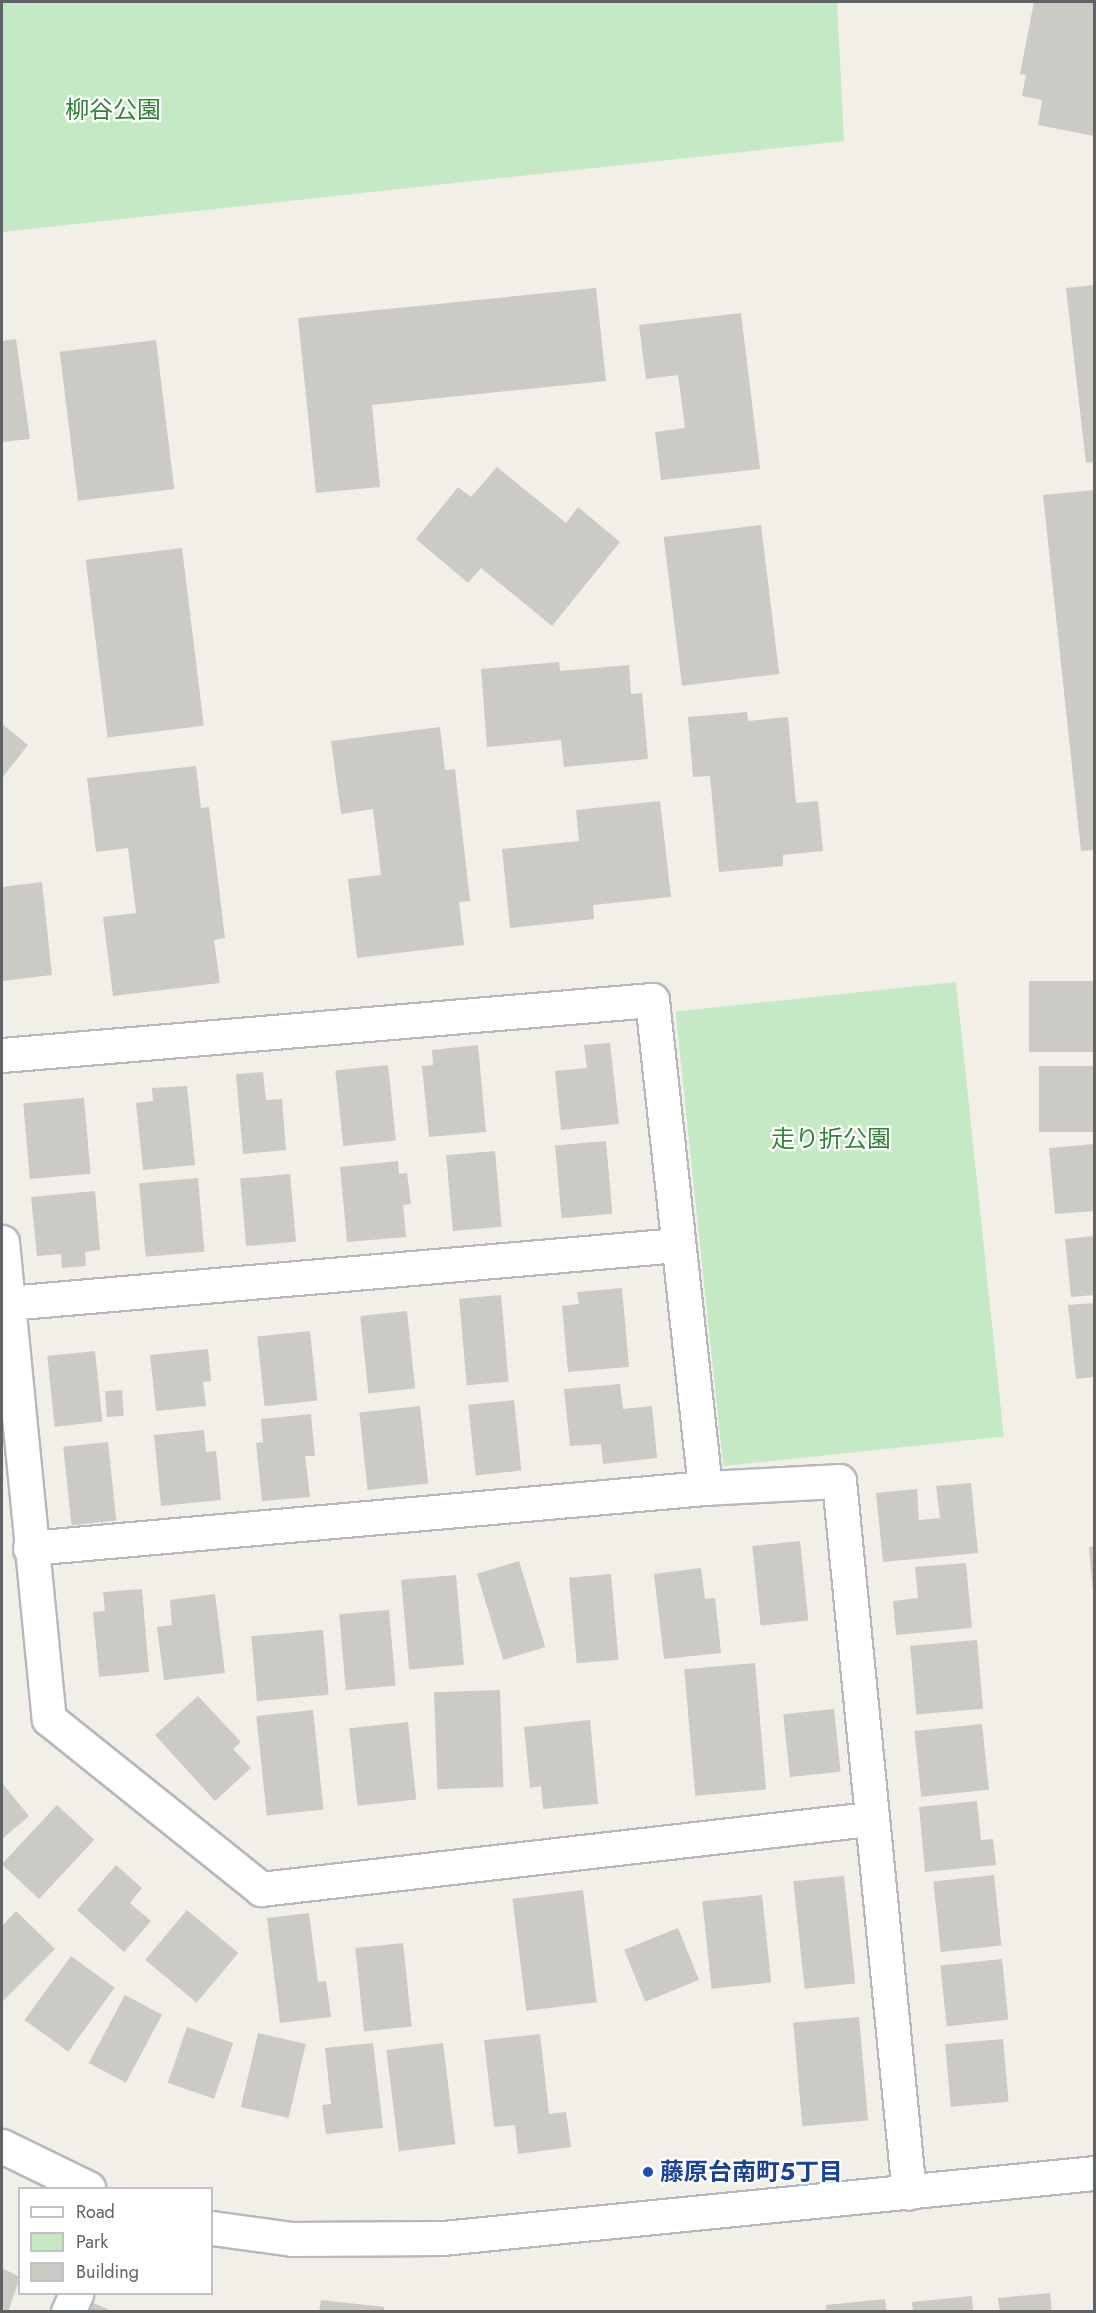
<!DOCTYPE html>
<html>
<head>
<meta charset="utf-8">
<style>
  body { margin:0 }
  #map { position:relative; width:1096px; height:2313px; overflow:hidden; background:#f1efe8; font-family:Jost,"Noto Sans JP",sans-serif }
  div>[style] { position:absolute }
  .green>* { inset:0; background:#c5e8c5; transform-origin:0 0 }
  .building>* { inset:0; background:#cccac5; transform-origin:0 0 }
  .roads { filter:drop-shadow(2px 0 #b5b8bc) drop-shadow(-2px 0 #b5b8bc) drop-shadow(0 2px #b5b8bc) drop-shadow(0 -2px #b5b8bc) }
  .street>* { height:33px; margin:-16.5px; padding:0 16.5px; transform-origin:16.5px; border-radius:16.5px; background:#fff }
  .secondary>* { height:33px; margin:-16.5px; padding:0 16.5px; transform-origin:16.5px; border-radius:16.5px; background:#fff }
  .dots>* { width:16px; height:16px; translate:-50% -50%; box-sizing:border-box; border:3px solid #fff; border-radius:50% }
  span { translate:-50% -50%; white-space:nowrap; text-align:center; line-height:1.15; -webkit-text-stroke:4.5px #fff; paint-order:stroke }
  .park-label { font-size:24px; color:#348238 }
  .transit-label { font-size:24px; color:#164399; font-weight:700 }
  .left { translate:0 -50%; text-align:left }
  .frame { position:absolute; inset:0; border:3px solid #5f6368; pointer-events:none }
  .legend { position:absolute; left:18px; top:2187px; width:195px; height:108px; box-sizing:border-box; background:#fff; border:2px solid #bfc1c3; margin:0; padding:8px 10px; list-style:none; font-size:18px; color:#5f6368 }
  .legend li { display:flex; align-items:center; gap:12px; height:30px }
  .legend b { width:30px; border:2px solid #bfc1c3 }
</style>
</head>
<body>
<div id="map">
  <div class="green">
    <i style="clip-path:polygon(2px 2px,837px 2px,844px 141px,2px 232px)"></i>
    <i style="left:956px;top:982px;width:457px;height:282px;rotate:84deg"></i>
  </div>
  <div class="building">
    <i style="clip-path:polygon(1034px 2px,1094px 2px,1094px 136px,1038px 125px,1042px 100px,1022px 96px,1026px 75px,1020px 74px)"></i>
    <i style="clip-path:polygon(1094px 285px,1094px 462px,1086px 463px,1066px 288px)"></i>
    <i style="clip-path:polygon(596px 288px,606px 381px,372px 405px,380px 487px,316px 493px,298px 318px)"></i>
    <i style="clip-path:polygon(741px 313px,760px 469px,661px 480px,655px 432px,685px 428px,678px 375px,646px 379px,639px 325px)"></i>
    <i style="clip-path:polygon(16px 339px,30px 439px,2px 442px,2px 341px)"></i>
    <i style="left:156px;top:340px;width:150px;height:97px;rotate:83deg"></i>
    <i style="clip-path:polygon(497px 467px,566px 523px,578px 507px,620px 542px,552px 626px,481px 568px,468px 583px,416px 539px,458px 487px,471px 497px)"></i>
    <i style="clip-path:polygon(1094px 490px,1094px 850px,1081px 851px,1043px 495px)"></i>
    <i style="left:761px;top:525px;width:150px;height:98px;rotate:83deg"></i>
    <i style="left:182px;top:548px;width:179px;height:97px;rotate:83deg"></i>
    <i style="clip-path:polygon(559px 662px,560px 671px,629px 665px,631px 694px,642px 693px,648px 759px,564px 767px,561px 740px,487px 747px,481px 669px)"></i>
    <i style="clip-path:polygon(747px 712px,748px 721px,788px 717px,796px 803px,818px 801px,823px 851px,783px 855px,783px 866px,719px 872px,710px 776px,693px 777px,688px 717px)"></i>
    <i style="clip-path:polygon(2px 724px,28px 745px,2px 778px)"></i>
    <i style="clip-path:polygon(440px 727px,445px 770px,455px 769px,470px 901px,459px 902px,464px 945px,357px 958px,348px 879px,381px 875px,373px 809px,341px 814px,331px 741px)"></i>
    <i style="clip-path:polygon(196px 766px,201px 808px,209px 807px,225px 938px,214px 940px,220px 983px,113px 996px,103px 917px,136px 913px,128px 848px,96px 852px,87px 778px)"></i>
    <i style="clip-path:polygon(660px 801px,671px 897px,593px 905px,594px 919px,510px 928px,502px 849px,579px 841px,576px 810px)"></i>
    <i style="clip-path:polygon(42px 882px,52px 975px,2px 981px,2px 887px)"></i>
    <i style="left:1094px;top:981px;width:71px;height:65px;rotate:90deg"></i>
    <i style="clip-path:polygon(610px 1043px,619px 1124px,561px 1130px,555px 1071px,587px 1068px,584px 1045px)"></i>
    <i style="clip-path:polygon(478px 1045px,486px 1132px,429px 1137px,422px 1066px,433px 1065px,432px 1050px)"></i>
    <i style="left:388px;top:1065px;width:76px;height:53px;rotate:84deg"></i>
    <i style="left:1094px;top:1066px;width:66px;height:55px;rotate:90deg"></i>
    <i style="clip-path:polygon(263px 1072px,266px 1100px,282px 1099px,286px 1150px,243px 1154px,236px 1074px)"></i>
    <i style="clip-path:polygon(187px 1086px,195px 1165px,143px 1170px,136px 1103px,153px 1101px,152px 1088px)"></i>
    <i style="left:84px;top:1098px;width:76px;height:61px;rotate:85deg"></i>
    <i style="left:606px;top:1141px;width:73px;height:51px;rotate:85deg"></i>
    <i style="clip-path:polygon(1094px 1144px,1094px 1211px,1055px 1214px,1049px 1148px)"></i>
    <i style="left:495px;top:1151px;width:76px;height:49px;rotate:85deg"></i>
    <i style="clip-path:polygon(398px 1161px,399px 1174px,407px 1173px,411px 1204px,403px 1205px,406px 1237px,347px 1242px,340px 1167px)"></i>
    <i style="left:290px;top:1174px;width:68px;height:50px;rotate:85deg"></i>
    <i style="left:198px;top:1178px;width:74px;height:59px;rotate:85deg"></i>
    <i style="clip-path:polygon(95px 1191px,100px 1250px,85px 1252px,86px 1266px,62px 1268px,61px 1254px,37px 1256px,31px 1197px)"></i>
    <i style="clip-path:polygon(1094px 1236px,1094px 1295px,1071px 1297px,1065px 1239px)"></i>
    <i style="clip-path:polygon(622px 1288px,629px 1367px,568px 1372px,562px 1306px,579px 1304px,577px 1292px)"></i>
    <i style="left:501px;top:1295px;width:87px;height:42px;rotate:85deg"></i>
    <i style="clip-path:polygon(1094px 1303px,1094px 1377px,1076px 1379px,1068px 1305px)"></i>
    <i style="left:407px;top:1311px;width:78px;height:47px;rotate:84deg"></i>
    <i style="left:310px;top:1331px;width:70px;height:53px;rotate:84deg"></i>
    <i style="clip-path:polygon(208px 1349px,211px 1381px,203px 1382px,206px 1406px,156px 1411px,150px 1355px)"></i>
    <i style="left:95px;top:1351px;width:71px;height:48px;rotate:84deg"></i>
    <i style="clip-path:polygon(620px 1384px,623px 1409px,652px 1406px,657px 1458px,603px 1464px,601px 1444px,570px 1446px,564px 1389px)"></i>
    <i style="left:122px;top:1390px;width:26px;height:17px;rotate:86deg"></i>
    <i style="left:514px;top:1400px;width:71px;height:46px;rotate:84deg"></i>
    <i style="left:420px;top:1406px;width:78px;height:61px;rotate:84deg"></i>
    <i style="clip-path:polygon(311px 1414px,315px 1456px,305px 1456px,310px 1497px,262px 1501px,256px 1443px,263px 1442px,261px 1419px)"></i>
    <i style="clip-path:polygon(204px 1430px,206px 1452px,216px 1451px,221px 1500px,161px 1506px,154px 1435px)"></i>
    <i style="left:108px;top:1442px;width:79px;height:45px;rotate:84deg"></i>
    <i style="clip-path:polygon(971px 1483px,978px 1553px,883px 1562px,876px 1493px,917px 1489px,919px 1520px,940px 1518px,936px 1486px)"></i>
    <i style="left:800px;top:1541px;width:80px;height:48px;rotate:84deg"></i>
    <i style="clip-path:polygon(1094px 1546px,1094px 1593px,1093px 1593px,1089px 1547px)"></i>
    <i style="left:519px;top:1561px;width:90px;height:44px;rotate:73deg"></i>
    <i style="clip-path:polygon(966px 1563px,972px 1628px,896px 1635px,893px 1601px,918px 1598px,915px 1567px)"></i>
    <i style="clip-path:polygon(701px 1568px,705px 1599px,715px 1598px,721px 1653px,664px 1659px,654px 1574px)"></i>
    <i style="left:611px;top:1574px;width:86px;height:42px;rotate:85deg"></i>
    <i style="left:456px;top:1575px;width:90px;height:55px;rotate:85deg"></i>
    <i style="clip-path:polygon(142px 1589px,149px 1672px,99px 1677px,93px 1612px,105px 1611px,103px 1592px)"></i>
    <i style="clip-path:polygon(215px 1594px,225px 1673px,164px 1680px,157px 1627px,172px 1625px,170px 1600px)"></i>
    <i style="left:389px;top:1610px;width:76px;height:50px;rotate:85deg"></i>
    <i style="left:323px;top:1630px;width:65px;height:72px;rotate:85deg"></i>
    <i style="left:977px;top:1640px;width:69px;height:67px;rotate:85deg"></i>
    <i style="left:755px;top:1663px;width:127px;height:71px;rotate:85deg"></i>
    <i style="left:500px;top:1690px;width:97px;height:66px;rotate:88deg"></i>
    <i style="clip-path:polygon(198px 1696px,241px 1742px,233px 1749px,251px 1768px,215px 1801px,155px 1735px)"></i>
    <i style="left:834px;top:1709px;width:63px;height:51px;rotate:84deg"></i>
    <i style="left:313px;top:1710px;width:100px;height:57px;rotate:84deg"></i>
    <i style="clip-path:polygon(590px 1720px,598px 1804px,543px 1809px,541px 1786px,530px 1788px,524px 1727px)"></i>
    <i style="left:408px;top:1722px;width:78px;height:59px;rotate:84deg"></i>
    <i style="left:982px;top:1724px;width:66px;height:68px;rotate:84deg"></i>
    <i style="clip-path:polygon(2px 1783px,29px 1816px,2px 1839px)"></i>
    <i style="clip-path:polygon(977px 1801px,981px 1840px,993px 1839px,996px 1865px,925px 1872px,919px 1807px)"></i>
    <i style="left:57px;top:1805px;width:51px;height:81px;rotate:43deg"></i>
    <i style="clip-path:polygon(116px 1865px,142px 1888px,130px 1903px,151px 1921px,124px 1952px,77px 1910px)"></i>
    <i style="left:994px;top:1875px;width:71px;height:61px;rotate:84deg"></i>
    <i style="left:844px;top:1876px;width:108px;height:51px;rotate:84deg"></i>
    <i style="left:583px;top:1890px;width:113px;height:71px;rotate:83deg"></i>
    <i style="left:762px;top:1895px;width:88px;height:60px;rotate:84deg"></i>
    <i style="left:187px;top:1910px;width:67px;height:65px;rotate:40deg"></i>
    <i style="clip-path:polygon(16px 1911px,55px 1949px,2px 2002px,2px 1926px)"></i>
    <i style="clip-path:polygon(309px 1913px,318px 1982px,326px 1981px,331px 2017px,280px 2023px,267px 1918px)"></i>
    <i style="left:678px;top:1928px;width:56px;height:58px;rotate:68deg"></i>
    <i style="left:403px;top:1943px;width:84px;height:48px;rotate:84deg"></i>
    <i style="left:71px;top:1956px;width:54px;height:79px;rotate:36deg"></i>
    <i style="left:1002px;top:1959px;width:61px;height:62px;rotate:84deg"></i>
    <i style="left:125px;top:1995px;width:42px;height:77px;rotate:28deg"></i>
    <i style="left:859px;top:2017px;width:104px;height:66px;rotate:85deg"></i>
    <i style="left:187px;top:2027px;width:49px;height:59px;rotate:19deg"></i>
    <i style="left:258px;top:2033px;width:49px;height:76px;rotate:13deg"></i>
    <i style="clip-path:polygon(540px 2034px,549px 2114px,566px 2112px,571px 2147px,518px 2154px,515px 2125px,494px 2127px,484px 2040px)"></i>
    <i style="left:1003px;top:2039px;width:63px;height:58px;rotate:85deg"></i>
    <i style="clip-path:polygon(373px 2043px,383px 2128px,326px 2134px,322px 2105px,331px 2104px,325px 2048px)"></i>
    <i style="left:443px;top:2043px;width:102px;height:57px;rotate:83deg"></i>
    <i style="clip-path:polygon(2px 2268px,20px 2277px,8px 2312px,2px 2312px)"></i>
    <i style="clip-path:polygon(1050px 2293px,1052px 2312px,1000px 2312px,998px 2298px)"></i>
    <i style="clip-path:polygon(972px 2296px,973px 2312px,913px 2312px,912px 2302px)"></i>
    <i style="clip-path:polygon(885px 2299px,887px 2312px,826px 2312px,826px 2305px)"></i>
    <i style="clip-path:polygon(321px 2300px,384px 2307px,384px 2312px,319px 2312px)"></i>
    <i style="clip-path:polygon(89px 2301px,114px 2312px,85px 2312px)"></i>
  </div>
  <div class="roads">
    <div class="street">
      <i style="left:2px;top:1055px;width:652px;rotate:-4.84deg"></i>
      <i style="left:652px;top:1000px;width:491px;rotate:83.8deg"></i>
      <i style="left:2px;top:1242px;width:479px;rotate:84.4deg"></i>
      <i style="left:49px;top:1719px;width:272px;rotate:38.7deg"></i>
      <i style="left:261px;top:1889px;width:612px;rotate:-6.57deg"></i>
      <i style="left:8px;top:1303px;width:672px;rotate:-4.95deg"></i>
      <i style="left:30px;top:1548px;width:678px;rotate:-5.08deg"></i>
      <i style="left:705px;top:1488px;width:134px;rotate:-3deg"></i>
      <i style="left:839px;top:1481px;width:715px;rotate:84.39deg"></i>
      <i style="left:68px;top:2312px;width:20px;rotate:-66deg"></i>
    </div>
    <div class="secondary">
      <i style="left:2px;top:2146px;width:96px;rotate:26deg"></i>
      <i style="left:212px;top:2228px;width:81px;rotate:7.8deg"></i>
      <i style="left:292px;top:2239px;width:151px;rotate:-0.4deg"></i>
      <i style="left:443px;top:2238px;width:654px;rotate:-5.7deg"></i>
    </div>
  </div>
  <div class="dots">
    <i style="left:648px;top:2172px;background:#1a4fb4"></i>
  </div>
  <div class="park-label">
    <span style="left:113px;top:110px">柳谷公園</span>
    <span style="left:831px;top:1139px">走り折公園</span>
  </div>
  <div class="transit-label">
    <span class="left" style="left:660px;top:2172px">藤原台南町５丁目</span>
  </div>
  <div class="frame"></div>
  <ul class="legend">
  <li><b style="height:8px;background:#fff"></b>Road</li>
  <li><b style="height:16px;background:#c5e8c5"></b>Park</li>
  <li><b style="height:16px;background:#cccac5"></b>Building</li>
  </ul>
</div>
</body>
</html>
